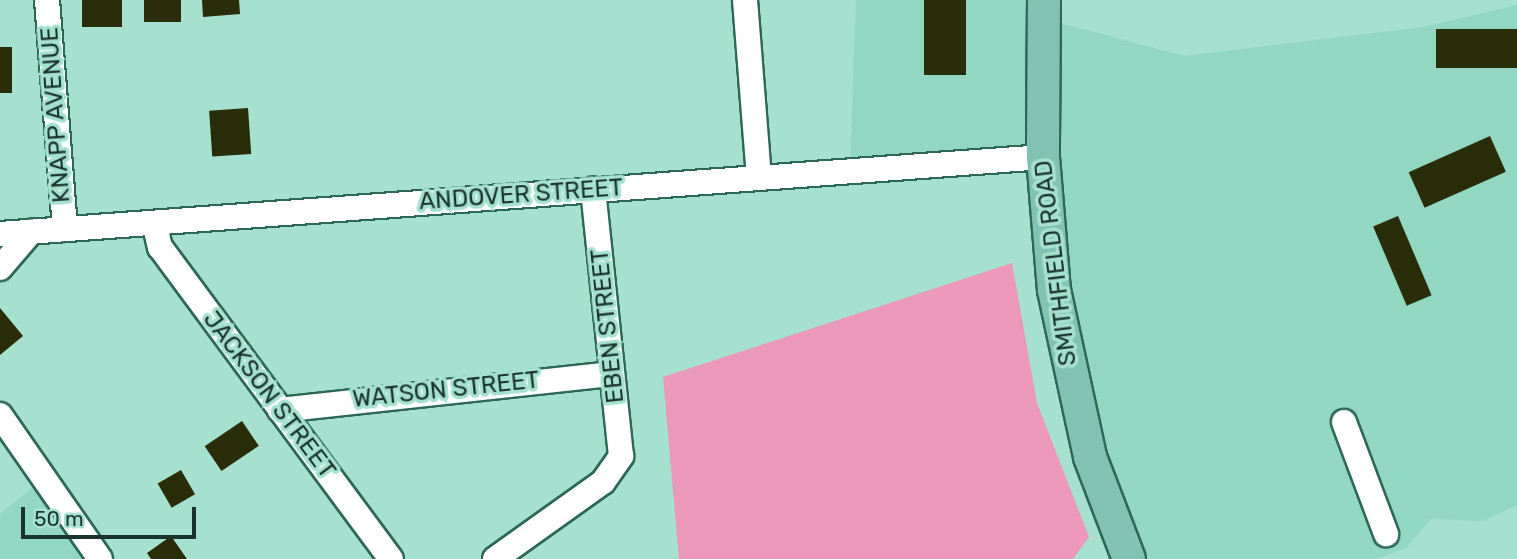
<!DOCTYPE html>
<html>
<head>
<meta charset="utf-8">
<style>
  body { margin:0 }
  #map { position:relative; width:1517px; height:559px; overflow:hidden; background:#a5e1ce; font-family:Rubik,sans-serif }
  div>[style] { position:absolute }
  .built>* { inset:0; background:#92d7c2 }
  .green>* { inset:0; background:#ec98ba }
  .building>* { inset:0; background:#2a2d09; transform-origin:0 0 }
  .roads { filter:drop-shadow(2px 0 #2d6758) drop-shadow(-2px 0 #2d6758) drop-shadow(0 2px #2d6758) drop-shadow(0 -2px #2d6758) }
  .minor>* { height:24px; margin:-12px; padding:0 12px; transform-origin:12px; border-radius:12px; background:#fff }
  .major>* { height:32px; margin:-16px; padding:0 16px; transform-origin:16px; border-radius:16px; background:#82c2b3 }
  span { translate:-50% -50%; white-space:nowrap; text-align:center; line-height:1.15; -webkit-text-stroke:7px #a5e1ce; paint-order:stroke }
  .street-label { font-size:24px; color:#1a332c }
  .scale { position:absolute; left:21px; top:507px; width:175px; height:32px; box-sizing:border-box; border:4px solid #1a332c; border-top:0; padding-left:9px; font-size:21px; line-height:24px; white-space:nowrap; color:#1a332c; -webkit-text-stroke:5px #a5e1ce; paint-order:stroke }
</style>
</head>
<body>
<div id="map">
  <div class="built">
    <i style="clip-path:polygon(856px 0,1047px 0,1053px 21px,1184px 56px,1423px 27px,1517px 5px,1517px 505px,1483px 521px,1431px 519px,1406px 548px,1377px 559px,1133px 559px,1101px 472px,1048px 165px,850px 166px)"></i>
    <i style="clip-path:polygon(42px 480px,99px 559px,0 559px,0 514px)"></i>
  </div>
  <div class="green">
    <i style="clip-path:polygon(1012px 263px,1037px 403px,1089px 537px,1073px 559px,679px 559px,663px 377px)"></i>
  </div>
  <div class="building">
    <i style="left:82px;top:0;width:40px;height:27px"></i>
    <i style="left:144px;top:0;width:37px;height:22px"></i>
    <i style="clip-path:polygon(202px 0,239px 0,240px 14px,203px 17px)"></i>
    <i style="left:924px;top:0;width:42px;height:75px"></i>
    <i style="left:1517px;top:29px;width:39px;height:81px;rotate:90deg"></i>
    <i style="left:0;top:47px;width:12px;height:46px"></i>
    <i style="left:248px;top:108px;width:46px;height:39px;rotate:86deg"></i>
    <i style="left:1490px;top:136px;width:39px;height:89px;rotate:66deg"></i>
    <i style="left:1398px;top:216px;width:86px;height:27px;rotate:67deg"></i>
    <i style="clip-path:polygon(0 308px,23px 336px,0 355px)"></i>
    <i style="left:242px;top:421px;width:30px;height:45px;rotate:56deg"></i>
    <i style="left:181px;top:470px;width:28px;height:27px;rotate:60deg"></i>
    <i style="clip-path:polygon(171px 536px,187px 559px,151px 559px,147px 553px)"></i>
  </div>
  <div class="roads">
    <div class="minor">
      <i style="left:47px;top:0;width:230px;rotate:85.5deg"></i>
      <i style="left:745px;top:0;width:177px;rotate:85.5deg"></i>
      <i style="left:155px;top:226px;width:22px;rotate:77deg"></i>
      <i style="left:160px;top:247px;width:388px;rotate:53.5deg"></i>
      <i style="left:0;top:234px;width:1046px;rotate:-4.22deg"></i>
      <i style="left:0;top:268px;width:48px;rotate:-49.3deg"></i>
      <i style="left:280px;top:410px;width:334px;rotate:-6.2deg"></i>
      <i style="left:0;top:415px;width:175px;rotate:55.2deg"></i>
      <i style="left:1344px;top:422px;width:120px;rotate:69.4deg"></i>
      <i style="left:495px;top:559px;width:133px;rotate:-35.5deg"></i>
      <i style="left:603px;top:482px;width:32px;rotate:-55deg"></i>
      <i style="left:621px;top:456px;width:268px;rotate:-96deg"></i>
    </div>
    <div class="major">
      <i style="left:1044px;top:0;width:157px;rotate:90.4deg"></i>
      <i style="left:1043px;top:157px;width:133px;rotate:85.3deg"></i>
      <i style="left:1054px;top:290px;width:171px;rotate:77.8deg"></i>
      <i style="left:1090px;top:457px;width:109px;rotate:69.1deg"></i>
    </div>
  </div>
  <div class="street-label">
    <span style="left:56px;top:115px;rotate:-94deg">KNAPP AVENUE</span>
    <span style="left:521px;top:195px;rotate:-4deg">ANDOVER STREET</span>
    <span style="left:1056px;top:263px;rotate:-97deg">SMITHFIELD ROAD</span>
    <span style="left:608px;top:326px;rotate:-96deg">EBEN STREET</span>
    <span style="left:446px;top:390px;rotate:-6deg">WATSON STREET</span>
    <span style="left:269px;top:395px;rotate:53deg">JACKSON STREET</span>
  </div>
  <div class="scale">50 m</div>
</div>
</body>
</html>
